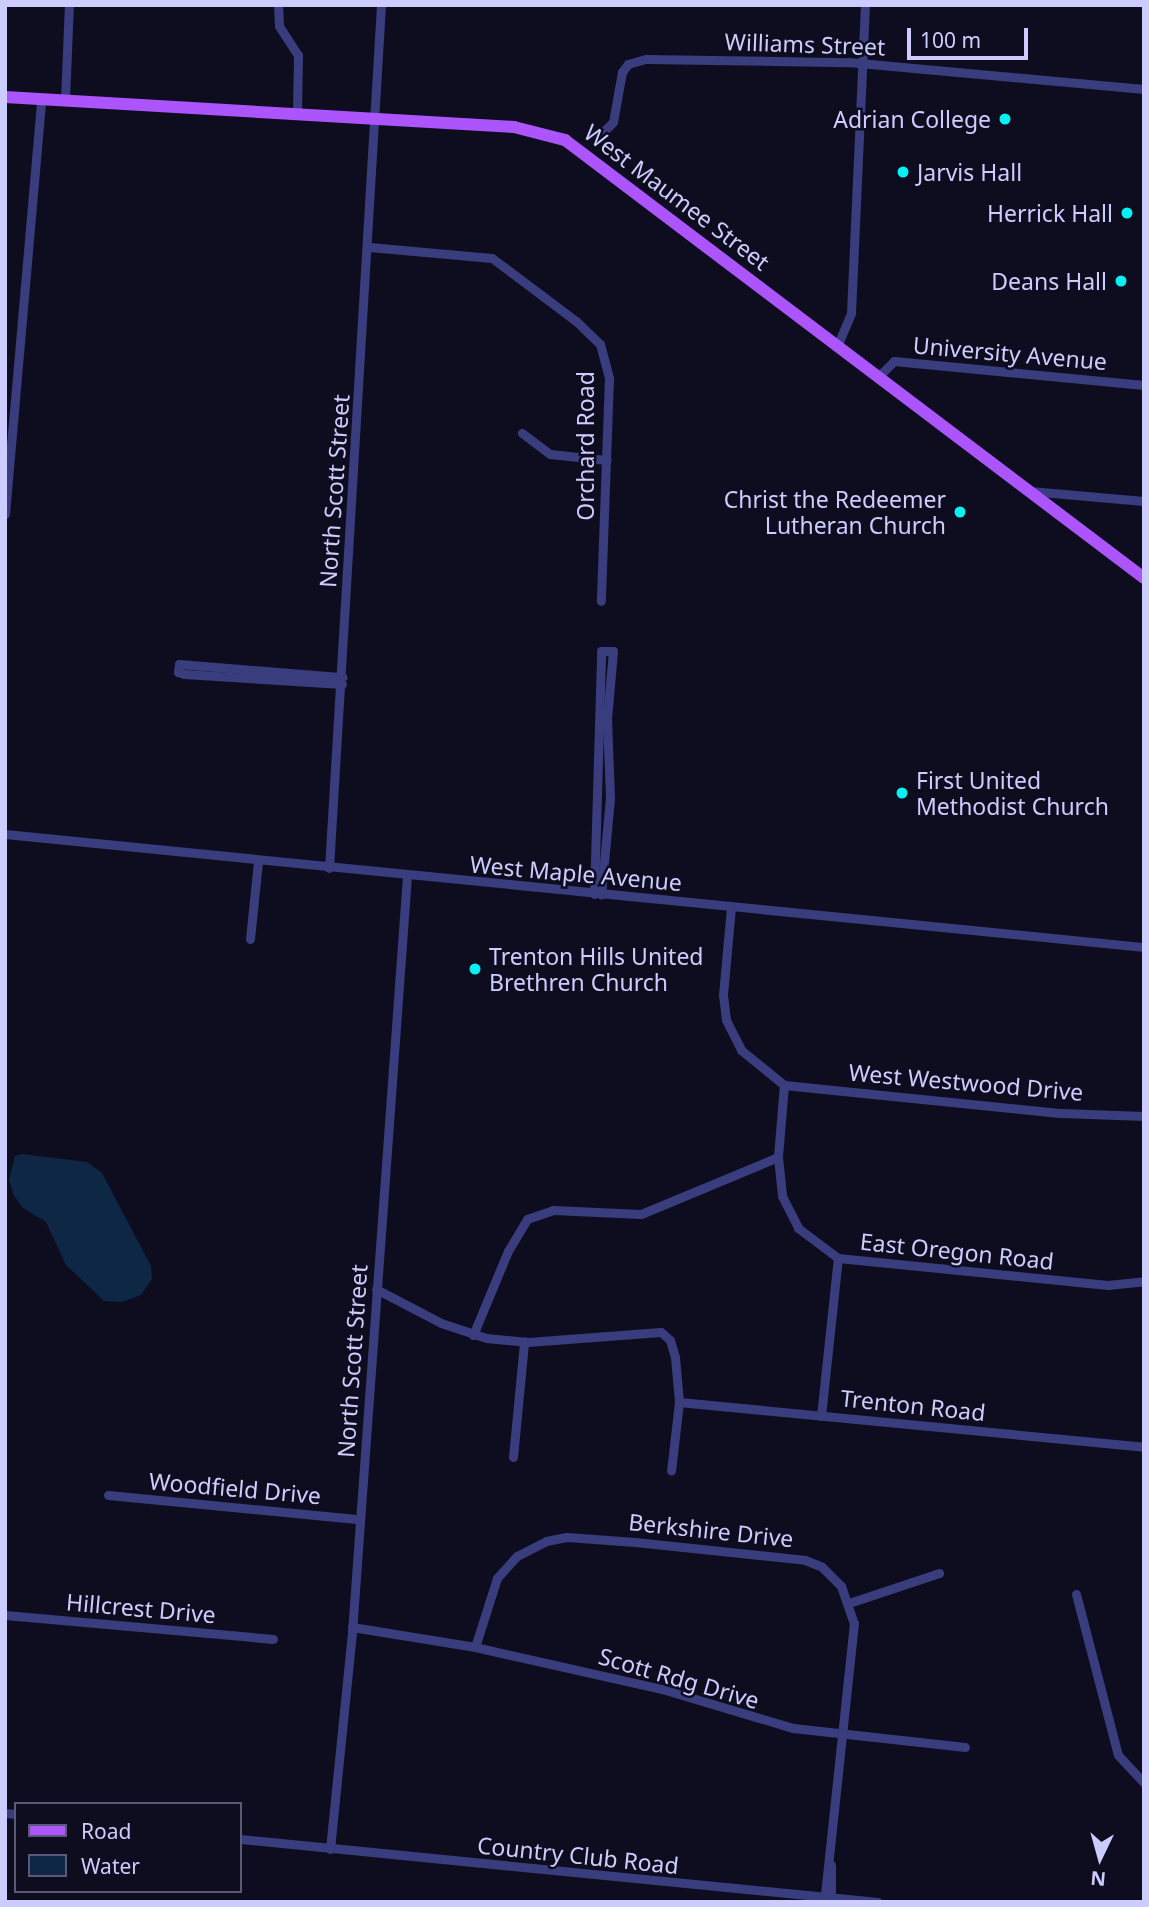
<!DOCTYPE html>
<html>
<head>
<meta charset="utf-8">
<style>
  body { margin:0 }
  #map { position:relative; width:1149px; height:1907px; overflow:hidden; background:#0e0d1f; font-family:"Noto Sans",sans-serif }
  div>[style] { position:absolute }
  .water>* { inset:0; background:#0d2744 }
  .minor>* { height:9px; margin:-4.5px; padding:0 4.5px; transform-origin:4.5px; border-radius:4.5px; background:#393d7e }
  .major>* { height:12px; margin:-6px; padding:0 6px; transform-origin:6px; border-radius:6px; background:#ac55fc }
  .dots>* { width:19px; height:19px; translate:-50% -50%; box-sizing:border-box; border:4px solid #0e0d1f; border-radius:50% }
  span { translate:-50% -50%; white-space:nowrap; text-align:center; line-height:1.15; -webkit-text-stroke:5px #0e0d1f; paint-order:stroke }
  .street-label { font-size:23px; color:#cdccfe }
  .poi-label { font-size:23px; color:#cdccfe }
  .right { translate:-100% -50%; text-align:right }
  .left { translate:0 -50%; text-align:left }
  .frame { position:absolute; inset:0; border:7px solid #cdccfe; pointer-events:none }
  .legend { position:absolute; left:14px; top:1802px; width:228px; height:91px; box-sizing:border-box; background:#0e0d1f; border:2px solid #5a5978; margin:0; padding:9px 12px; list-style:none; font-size:21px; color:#cdccfe }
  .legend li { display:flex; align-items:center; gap:14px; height:35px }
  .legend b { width:35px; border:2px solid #5a5978 }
  .north { position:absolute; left:1065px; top:1823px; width:70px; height:70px; -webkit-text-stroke:5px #0e0d1f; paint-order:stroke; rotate:185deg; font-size:19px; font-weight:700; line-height:28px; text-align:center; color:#cdccfe }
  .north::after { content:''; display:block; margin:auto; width:24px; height:32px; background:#cdccfe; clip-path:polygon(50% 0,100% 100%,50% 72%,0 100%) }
  .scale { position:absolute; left:907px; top:28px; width:121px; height:32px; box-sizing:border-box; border:4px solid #cdccfe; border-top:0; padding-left:9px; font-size:21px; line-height:24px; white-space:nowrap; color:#cdccfe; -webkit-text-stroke:5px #0e0d1f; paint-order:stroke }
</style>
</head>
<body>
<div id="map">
  <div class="water">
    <i style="clip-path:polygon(22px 1154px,87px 1162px,102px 1173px,151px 1266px,152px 1279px,141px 1295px,122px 1302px,104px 1301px,66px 1265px,46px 1222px,23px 1208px,14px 1196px,9px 1180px,15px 1156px)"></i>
  </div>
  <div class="minor">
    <i style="left:278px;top:5px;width:21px;rotate:87deg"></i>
    <i style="left:279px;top:26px;width:35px;rotate:57deg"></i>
    <i style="left:298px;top:55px;width:58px;rotate:91deg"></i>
    <i style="left:65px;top:99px;width:94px;rotate:-87.6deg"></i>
    <i style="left:600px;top:135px;width:18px;rotate:-45deg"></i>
    <i style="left:613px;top:122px;width:51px;rotate:-79.8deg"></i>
    <i style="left:622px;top:72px;width:10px;rotate:-53deg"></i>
    <i style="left:628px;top:64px;width:19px;rotate:-16deg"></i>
    <i style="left:646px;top:59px;width:202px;rotate:0.9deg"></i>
    <i style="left:848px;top:62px;width:297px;rotate:5.2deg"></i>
    <i style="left:369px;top:247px;width:123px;rotate:5.1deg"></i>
    <i style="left:492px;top:258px;width:105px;rotate:36.9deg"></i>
    <i style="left:576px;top:321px;width:33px;rotate:44deg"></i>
    <i style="left:600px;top:344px;width:35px;rotate:75deg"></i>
    <i style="left:609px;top:378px;width:223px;rotate:92.1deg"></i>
    <i style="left:838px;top:344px;width:34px;rotate:-67deg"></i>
    <i style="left:851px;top:313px;width:308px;rotate:-87.4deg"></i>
    <i style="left:879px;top:376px;width:21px;rotate:-45deg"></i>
    <i style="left:894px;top:361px;width:251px;rotate:5.5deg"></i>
    <i style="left:522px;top:433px;width:35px;rotate:37deg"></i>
    <i style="left:550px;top:454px;width:57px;rotate:6deg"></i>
    <i style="left:1030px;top:491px;width:114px;rotate:5deg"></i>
    <i style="left:5px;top:514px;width:417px;rotate:-85deg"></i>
    <i style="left:342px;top:684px;width:158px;rotate:-176.4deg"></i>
    <i style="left:184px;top:674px;width:6px;rotate:-162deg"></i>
    <i style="left:178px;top:672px;width:8px;rotate:-83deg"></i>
    <i style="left:179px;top:664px;width:164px;rotate:4.6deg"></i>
    <i style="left:5px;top:834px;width:1145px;rotate:5.67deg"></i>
    <i style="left:329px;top:868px;width:865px;rotate:-86.55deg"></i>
    <i style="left:594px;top:894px;width:243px;rotate:-88.3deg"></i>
    <i style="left:601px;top:651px;width:12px"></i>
    <i style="left:613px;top:651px;width:68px;rotate:95deg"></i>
    <i style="left:607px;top:719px;width:79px;rotate:87.8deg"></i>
    <i style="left:610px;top:798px;width:97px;rotate:95.3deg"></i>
    <i style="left:731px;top:907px;width:88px;rotate:95.2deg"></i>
    <i style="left:723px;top:995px;width:25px;rotate:83deg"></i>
    <i style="left:726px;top:1020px;width:34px;rotate:63deg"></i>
    <i style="left:741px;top:1050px;width:55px;rotate:39.1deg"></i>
    <i style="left:784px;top:1085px;width:279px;rotate:5.8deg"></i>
    <i style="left:1062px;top:1113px;width:82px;rotate:2.1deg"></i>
    <i style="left:250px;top:939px;width:78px;rotate:-84.1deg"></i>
    <i style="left:784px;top:1085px;width:72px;rotate:94.8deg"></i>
    <i style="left:778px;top:1157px;width:39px;rotate:84deg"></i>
    <i style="left:782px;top:1196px;width:36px;rotate:63deg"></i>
    <i style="left:798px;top:1228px;width:50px;rotate:36.9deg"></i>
    <i style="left:838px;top:1258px;width:271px;rotate:5.7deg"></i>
    <i style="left:1108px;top:1285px;width:36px;rotate:-6deg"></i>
    <i style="left:376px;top:1289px;width:73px;rotate:27.6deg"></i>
    <i style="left:441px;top:1323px;width:47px;rotate:18.4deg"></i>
    <i style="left:486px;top:1338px;width:42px;rotate:5.4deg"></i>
    <i style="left:528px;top:1342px;width:133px;rotate:-4.3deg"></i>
    <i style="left:661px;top:1332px;width:12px;rotate:42deg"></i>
    <i style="left:670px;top:1340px;width:18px;rotate:74deg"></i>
    <i style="left:675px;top:1357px;width:45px;rotate:84.9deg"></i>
    <i style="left:679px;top:1402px;width:69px;rotate:96.6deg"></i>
    <i style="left:473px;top:1335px;width:91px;rotate:-67.4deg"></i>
    <i style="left:508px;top:1251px;width:37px;rotate:-59deg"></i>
    <i style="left:527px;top:1219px;width:28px;rotate:-19deg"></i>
    <i style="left:553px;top:1210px;width:88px;rotate:2.6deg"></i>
    <i style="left:641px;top:1214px;width:148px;rotate:-22.6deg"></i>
    <i style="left:679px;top:1402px;width:467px;rotate:5.5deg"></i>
    <i style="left:821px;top:1416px;width:159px;rotate:-83.9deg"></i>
    <i style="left:513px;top:1457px;width:116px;rotate:-84.5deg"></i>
    <i style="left:108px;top:1495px;width:252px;rotate:5.5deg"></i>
    <i style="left:1076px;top:1594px;width:166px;rotate:75.4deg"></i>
    <i style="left:1118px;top:1755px;width:38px;rotate:47deg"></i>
    <i style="left:849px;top:1603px;width:95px;rotate:-18.4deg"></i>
    <i style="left:5px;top:1615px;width:269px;rotate:5.1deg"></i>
    <i style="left:352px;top:1627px;width:125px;rotate:9.2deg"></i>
    <i style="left:475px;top:1647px;width:192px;rotate:12.7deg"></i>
    <i style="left:662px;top:1689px;width:137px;rotate:16.6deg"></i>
    <i style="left:793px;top:1728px;width:173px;rotate:6.3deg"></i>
    <i style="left:475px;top:1647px;width:72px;rotate:-72.3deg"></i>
    <i style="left:497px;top:1578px;width:30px;rotate:-48deg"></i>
    <i style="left:517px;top:1556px;width:33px;rotate:-27deg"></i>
    <i style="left:546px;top:1541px;width:21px;rotate:-11deg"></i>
    <i style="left:567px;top:1537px;width:68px;rotate:4.2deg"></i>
    <i style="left:635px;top:1542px;width:171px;rotate:6deg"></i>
    <i style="left:805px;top:1560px;width:18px;rotate:22deg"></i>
    <i style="left:822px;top:1567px;width:27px;rotate:45deg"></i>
    <i style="left:841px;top:1586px;width:39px;rotate:71deg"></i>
    <i style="left:854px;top:1623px;width:275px;rotate:96.1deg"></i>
    <i style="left:5px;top:1813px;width:11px;rotate:5deg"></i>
    <i style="left:240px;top:1839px;width:641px;rotate:5.64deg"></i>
    <i style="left:330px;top:1849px;width:218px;rotate:-84.2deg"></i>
    <i style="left:352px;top:1632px;width:758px;rotate:-85.84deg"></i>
    <i style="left:831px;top:1865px;width:32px;rotate:90deg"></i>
  </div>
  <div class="major">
    <i style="left:5px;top:97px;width:510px;rotate:3.37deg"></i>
    <i style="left:514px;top:127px;width:53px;rotate:14.3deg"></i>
    <i style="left:565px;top:140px;width:726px;rotate:37.11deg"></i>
  </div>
  <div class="dots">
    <i style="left:1005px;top:119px;background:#04f2f1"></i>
    <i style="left:903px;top:172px;background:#04f2f1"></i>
    <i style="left:1127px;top:213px;background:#04f2f1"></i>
    <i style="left:1121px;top:281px;background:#04f2f1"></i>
    <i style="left:960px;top:512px;background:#04f2f1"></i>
    <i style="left:902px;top:793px;background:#04f2f1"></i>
    <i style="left:475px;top:969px;background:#04f2f1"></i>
  </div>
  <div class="street-label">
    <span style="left:805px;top:44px;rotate:2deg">Williams Street</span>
    <span style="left:677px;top:197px;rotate:37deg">West Maumee Street</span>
    <span style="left:1010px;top:353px;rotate:5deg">University Avenue</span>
    <span style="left:585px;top:446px;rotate:-90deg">Orchard Road</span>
    <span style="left:334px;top:491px;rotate:-86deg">North Scott Street</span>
    <span style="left:576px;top:873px;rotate:5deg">West Maple Avenue</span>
    <span style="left:966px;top:1082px;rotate:5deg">West Westwood Drive</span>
    <span style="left:957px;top:1251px;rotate:6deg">East Oregon Road</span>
    <span style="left:352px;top:1361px;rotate:-86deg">North Scott Street</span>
    <span style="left:913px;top:1405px;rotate:6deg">Trenton Road</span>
    <span style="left:235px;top:1488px;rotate:5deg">Woodfield Drive</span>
    <span style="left:711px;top:1530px;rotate:6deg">Berkshire Drive</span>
    <span style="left:141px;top:1608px;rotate:5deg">Hillcrest Drive</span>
    <span style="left:679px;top:1678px;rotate:16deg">Scott Rdg Drive</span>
    <span style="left:578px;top:1855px;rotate:6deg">Country Club Road</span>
  </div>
  <div class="poi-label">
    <span class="right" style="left:991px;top:119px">Adrian College</span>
    <span class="left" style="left:917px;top:172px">Jarvis Hall</span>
    <span class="right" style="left:1113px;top:213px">Herrick Hall</span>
    <span class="right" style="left:1107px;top:281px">Deans Hall</span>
    <span class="right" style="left:946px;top:512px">Christ the Redeemer<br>Lutheran Church</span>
    <span class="left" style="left:916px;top:793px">First United<br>Methodist Church</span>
    <span class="left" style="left:489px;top:969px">Trenton Hills United<br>Brethren Church</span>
  </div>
  <div class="frame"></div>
  <ul class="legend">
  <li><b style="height:9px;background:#ac55fc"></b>Road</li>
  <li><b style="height:19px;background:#0d2744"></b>Water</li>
  </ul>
  <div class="north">N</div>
  <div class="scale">100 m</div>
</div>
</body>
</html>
